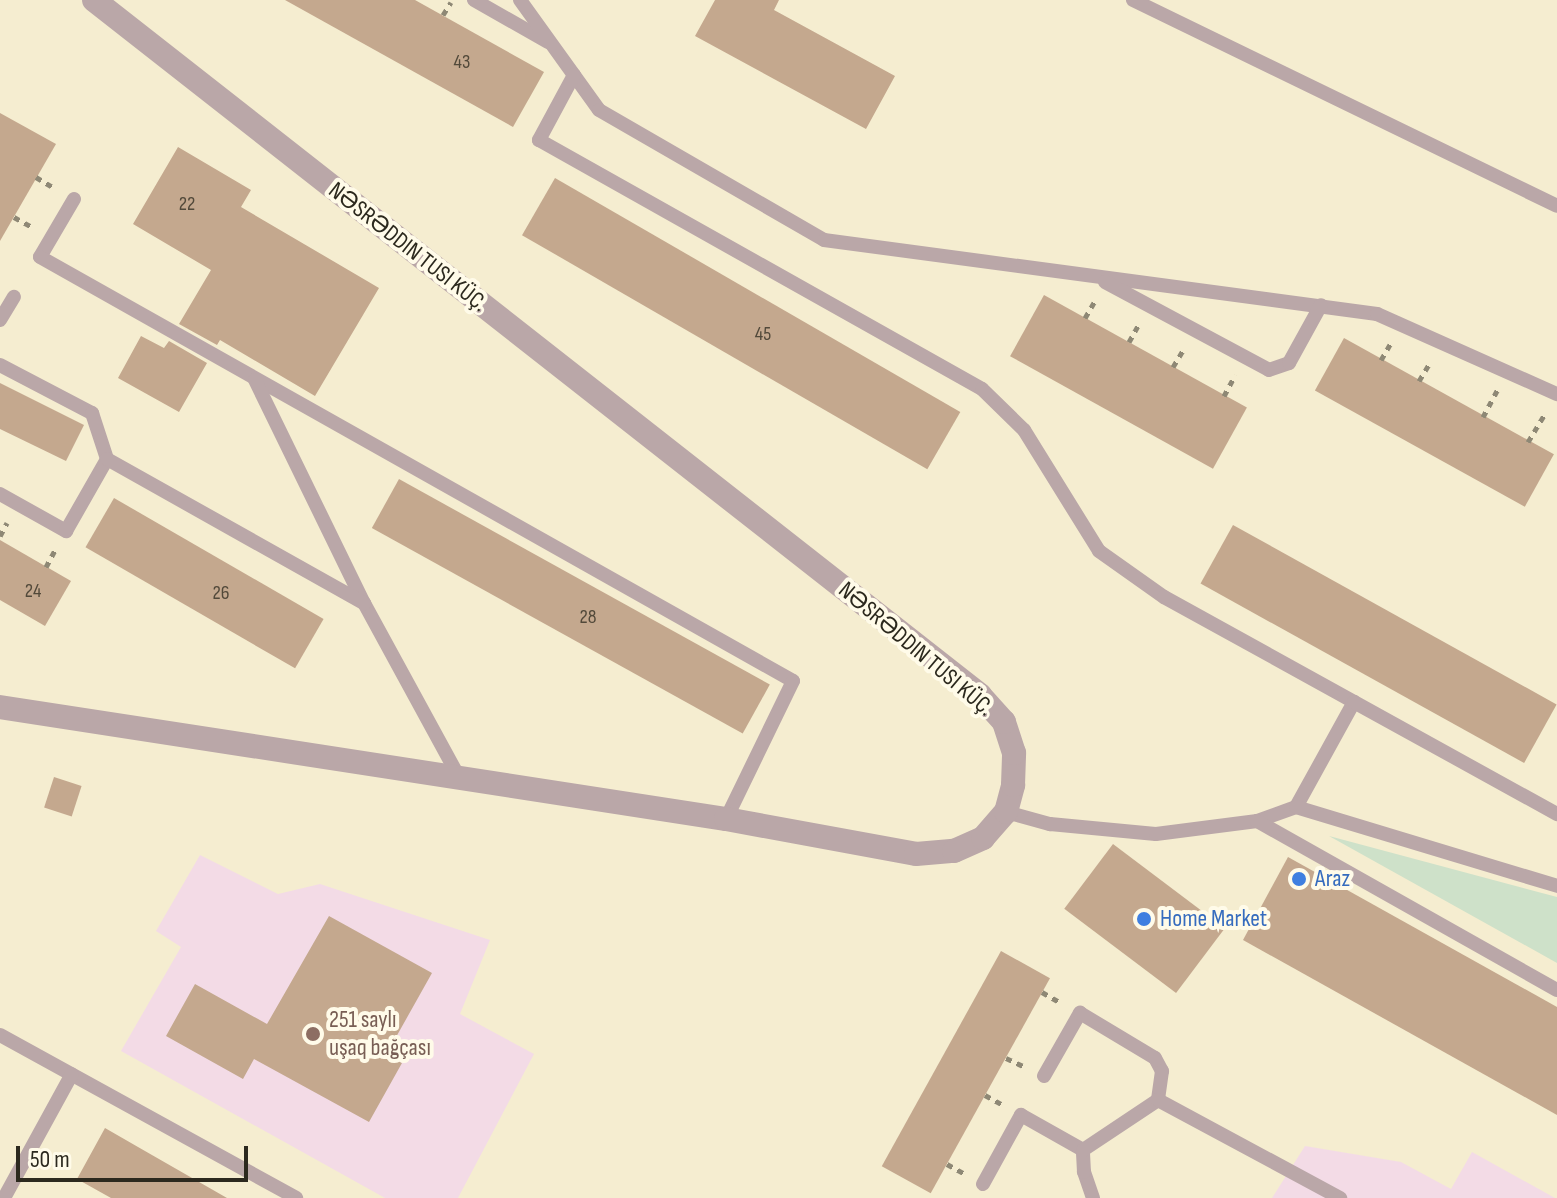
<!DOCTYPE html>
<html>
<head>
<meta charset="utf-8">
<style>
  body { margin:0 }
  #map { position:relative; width:1557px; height:1198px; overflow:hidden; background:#f5edd0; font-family:"Sofia Sans Condensed",sans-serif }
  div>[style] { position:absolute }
  .education>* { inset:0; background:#f3dbe6 }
  .green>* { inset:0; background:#cee1c9 }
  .building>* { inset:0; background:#c4a88e; transform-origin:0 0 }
  .path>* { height:5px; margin-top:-2.5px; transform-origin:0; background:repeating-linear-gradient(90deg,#8e8875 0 6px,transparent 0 12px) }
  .service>* { height:14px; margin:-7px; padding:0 7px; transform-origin:7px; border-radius:7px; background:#baa7a8 }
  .tertiary>* { height:24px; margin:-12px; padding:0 12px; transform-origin:12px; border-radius:12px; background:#baa7a8 }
  .dots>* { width:22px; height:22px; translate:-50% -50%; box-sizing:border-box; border:4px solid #fffbe9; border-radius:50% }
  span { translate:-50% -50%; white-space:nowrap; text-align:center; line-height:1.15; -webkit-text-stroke:8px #fffbe9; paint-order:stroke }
  .number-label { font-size:20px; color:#52493a }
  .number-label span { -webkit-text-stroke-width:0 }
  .street-label { font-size:24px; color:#2c291e }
  .shop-label { font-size:24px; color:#366cbe }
  .left { translate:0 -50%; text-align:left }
  .education-label { font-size:24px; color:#785e54 }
  .scale { position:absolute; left:16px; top:1146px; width:232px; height:36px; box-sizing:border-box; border:4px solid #2c291e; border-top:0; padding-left:10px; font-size:24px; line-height:28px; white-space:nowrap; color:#2c291e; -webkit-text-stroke:6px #fffbe9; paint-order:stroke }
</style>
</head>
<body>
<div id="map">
  <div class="education">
    <i style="clip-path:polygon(200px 855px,278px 894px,320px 884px,490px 940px,460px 1014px,534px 1054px,458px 1198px,385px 1198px,121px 1051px,181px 947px,156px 931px)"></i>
    <i style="clip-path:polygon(1305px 1146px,1401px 1162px,1451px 1189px,1472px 1152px,1555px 1198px,1272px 1198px)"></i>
  </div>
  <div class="green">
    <i style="clip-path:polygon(1329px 836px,1557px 897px,1557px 963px)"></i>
  </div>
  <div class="building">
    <i style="clip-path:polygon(285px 0,415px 0,544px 72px,513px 127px)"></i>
    <i style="clip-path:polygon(715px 0,779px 0,774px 10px,895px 76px,866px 129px,695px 36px)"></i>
    <i style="clip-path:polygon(0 113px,56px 144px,0 241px)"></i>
    <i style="clip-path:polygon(178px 147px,251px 190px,241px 207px,379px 288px,315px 396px,220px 340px,217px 345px,179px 324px,211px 270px,133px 224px)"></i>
    <i style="left:555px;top:178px;width:468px;height:66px;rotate:30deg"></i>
    <i style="left:1044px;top:295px;width:232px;height:70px;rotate:29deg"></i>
    <i style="clip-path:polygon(141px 336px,164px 348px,169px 341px,207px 363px,179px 412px,118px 378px)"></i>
    <i style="left:1344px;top:338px;width:240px;height:60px;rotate:29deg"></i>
    <i style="clip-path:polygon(0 383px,84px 425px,66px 461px,0 429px)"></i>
    <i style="left:399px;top:479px;width:424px;height:56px;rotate:29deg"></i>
    <i style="left:114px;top:498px;width:242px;height:57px;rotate:30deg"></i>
    <i style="left:1233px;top:525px;width:370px;height:67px;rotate:29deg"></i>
    <i style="clip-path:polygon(0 540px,71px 581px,45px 626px,0 600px)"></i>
    <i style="left:54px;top:777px;width:29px;height:32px;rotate:18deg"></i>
    <i style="left:1113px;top:844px;width:140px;height:81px;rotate:37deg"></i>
    <i style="clip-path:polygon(1288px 857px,1557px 1007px,1557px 1115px,1243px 940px)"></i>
    <i style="clip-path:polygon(329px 916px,432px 973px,386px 1055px,402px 1063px,369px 1122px,254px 1059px,243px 1079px,166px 1036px,195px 984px,267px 1024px)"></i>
    <i style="left:1001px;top:951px;width:56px;height:246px;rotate:29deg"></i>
    <i style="clip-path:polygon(105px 1128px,138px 1147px,227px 1198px,111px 1198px,77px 1179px)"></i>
  </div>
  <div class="path">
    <i style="left:443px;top:15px;width:15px;rotate:-58deg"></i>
    <i style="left:36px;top:177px;width:23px;rotate:31deg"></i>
    <i style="left:14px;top:217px;width:23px;rotate:29deg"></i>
    <i style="left:1085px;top:318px;width:20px;rotate:-60deg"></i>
    <i style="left:1129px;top:342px;width:23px;rotate:-61deg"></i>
    <i style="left:1381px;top:360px;width:20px;rotate:-60deg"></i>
    <i style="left:1173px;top:367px;width:23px;rotate:-59deg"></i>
    <i style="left:1419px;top:381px;width:23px;rotate:-59deg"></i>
    <i style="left:1224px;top:396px;width:24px;rotate:-62deg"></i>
    <i style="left:1483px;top:417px;width:32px;rotate:-62deg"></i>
    <i style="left:1528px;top:442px;width:35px;rotate:-59deg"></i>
    <i style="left:0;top:536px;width:15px;rotate:-62deg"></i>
    <i style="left:46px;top:567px;width:19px;rotate:-62deg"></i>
    <i style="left:1042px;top:992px;width:22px;rotate:30deg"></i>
    <i style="left:1006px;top:1058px;width:21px;rotate:25deg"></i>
    <i style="left:985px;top:1095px;width:21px;rotate:29deg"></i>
    <i style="left:947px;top:1164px;width:21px;rotate:29deg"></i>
  </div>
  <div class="service">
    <i style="left:474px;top:0;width:85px;rotate:29.6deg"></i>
    <i style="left:520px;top:0;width:135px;rotate:54.3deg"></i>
    <i style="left:599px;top:110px;width:260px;rotate:30deg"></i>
    <i style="left:824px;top:240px;width:558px;rotate:7.62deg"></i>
    <i style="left:1377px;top:314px;width:197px;rotate:24deg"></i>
    <i style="left:1133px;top:0;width:471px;rotate:25.9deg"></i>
    <i style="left:574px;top:75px;width:74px;rotate:118.3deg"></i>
    <i style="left:539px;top:140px;width:508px;rotate:29.34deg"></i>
    <i style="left:982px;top:389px;width:59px;rotate:44.3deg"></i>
    <i style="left:1024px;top:430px;width:142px;rotate:58.2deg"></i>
    <i style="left:1099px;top:551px;width:80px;rotate:35.3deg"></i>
    <i style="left:1164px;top:597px;width:217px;rotate:28.9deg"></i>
    <i style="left:74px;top:199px;width:67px;rotate:120.4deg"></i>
    <i style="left:40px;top:257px;width:864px;rotate:29.38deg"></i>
    <i style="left:793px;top:681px;width:153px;rotate:115.9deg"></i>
    <i style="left:1105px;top:282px;width:186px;rotate:28.2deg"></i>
    <i style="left:1269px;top:370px;width:21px;rotate:-19deg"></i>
    <i style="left:1289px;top:363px;width:66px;rotate:-61.1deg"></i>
    <i style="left:0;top:320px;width:27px;rotate:-59deg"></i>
    <i style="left:0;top:365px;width:104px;rotate:27.6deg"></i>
    <i style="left:92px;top:413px;width:48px;rotate:71.9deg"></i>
    <i style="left:255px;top:380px;width:248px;rotate:64deg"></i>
    <i style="left:364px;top:603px;width:200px;rotate:61.4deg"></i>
    <i style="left:0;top:494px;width:76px;rotate:29.3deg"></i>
    <i style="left:66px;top:531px;width:83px;rotate:-60.3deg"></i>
    <i style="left:107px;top:459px;width:295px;rotate:29.3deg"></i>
    <i style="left:1296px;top:807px;width:120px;rotate:-61.1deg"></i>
    <i style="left:1354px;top:702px;width:232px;rotate:28.9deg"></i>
    <i style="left:1006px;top:812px;width:46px;rotate:15.3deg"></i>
    <i style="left:1050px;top:824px;width:106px;rotate:5.4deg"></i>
    <i style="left:1156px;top:834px;width:102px;rotate:-7.3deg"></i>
    <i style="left:1257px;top:821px;width:41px;rotate:-19.7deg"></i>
    <i style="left:1296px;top:807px;width:273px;rotate:16.8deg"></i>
    <i style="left:1257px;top:821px;width:344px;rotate:29.4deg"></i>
    <i style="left:0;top:1035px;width:338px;rotate:28.8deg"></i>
    <i style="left:1044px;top:1076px;width:73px;rotate:-60.3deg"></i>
    <i style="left:1080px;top:1013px;width:87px;rotate:31deg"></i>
    <i style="left:1155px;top:1058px;width:15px;rotate:62deg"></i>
    <i style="left:1162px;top:1071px;width:29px;rotate:98deg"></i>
    <i style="left:983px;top:1184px;width:79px;rotate:-61.2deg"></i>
    <i style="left:1021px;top:1115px;width:71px;rotate:29.4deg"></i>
    <i style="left:4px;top:1198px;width:141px;rotate:-61.3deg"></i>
    <i style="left:1093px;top:1198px;width:28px;rotate:-109deg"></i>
    <i style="left:1084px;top:1172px;width:22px;rotate:-93deg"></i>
    <i style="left:1083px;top:1150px;width:90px;rotate:-33.7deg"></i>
    <i style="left:1158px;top:1100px;width:207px;rotate:28.3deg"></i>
  </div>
  <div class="tertiary">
    <i style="left:0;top:707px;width:735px;rotate:8.77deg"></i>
    <i style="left:726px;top:819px;width:193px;rotate:10.4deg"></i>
    <i style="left:916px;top:854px;width:38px;rotate:-5deg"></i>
    <i style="left:954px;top:851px;width:32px;rotate:-24deg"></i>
    <i style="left:983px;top:838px;width:35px;rotate:-49deg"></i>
    <i style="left:1006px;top:812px;width:28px;rotate:-75deg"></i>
    <i style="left:1013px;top:785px;width:32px;rotate:-88deg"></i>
    <i style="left:1014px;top:753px;width:33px;rotate:-108deg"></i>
    <i style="left:1004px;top:722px;width:36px;rotate:-132deg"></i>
    <i style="left:980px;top:695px;width:1126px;rotate:-141.89deg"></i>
  </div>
  <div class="dots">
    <i style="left:1299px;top:879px;background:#3f7fe0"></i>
    <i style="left:1144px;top:919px;background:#3f7fe0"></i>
    <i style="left:313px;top:1034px;background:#8d6e63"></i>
  </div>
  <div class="number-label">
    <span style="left:462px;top:62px">43</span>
    <span style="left:187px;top:204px">22</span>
    <span style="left:763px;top:334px">45</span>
    <span style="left:33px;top:591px">24</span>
    <span style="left:221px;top:593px">26</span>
    <span style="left:588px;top:617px">28</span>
  </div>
  <div class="street-label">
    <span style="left:408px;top:247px;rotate:38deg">NƏSRƏDDIN TUSI KÜÇ.</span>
    <span style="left:916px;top:649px;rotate:40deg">NƏSRƏDDIN TUSI KÜÇ.</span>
  </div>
  <div class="shop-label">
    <span class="left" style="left:1315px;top:879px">Araz</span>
    <span class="left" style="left:1160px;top:919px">Home Market</span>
  </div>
  <div class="education-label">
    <span class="left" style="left:329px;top:1034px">251 saylı<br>uşaq bağçası</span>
  </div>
  <div class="scale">50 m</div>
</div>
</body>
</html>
